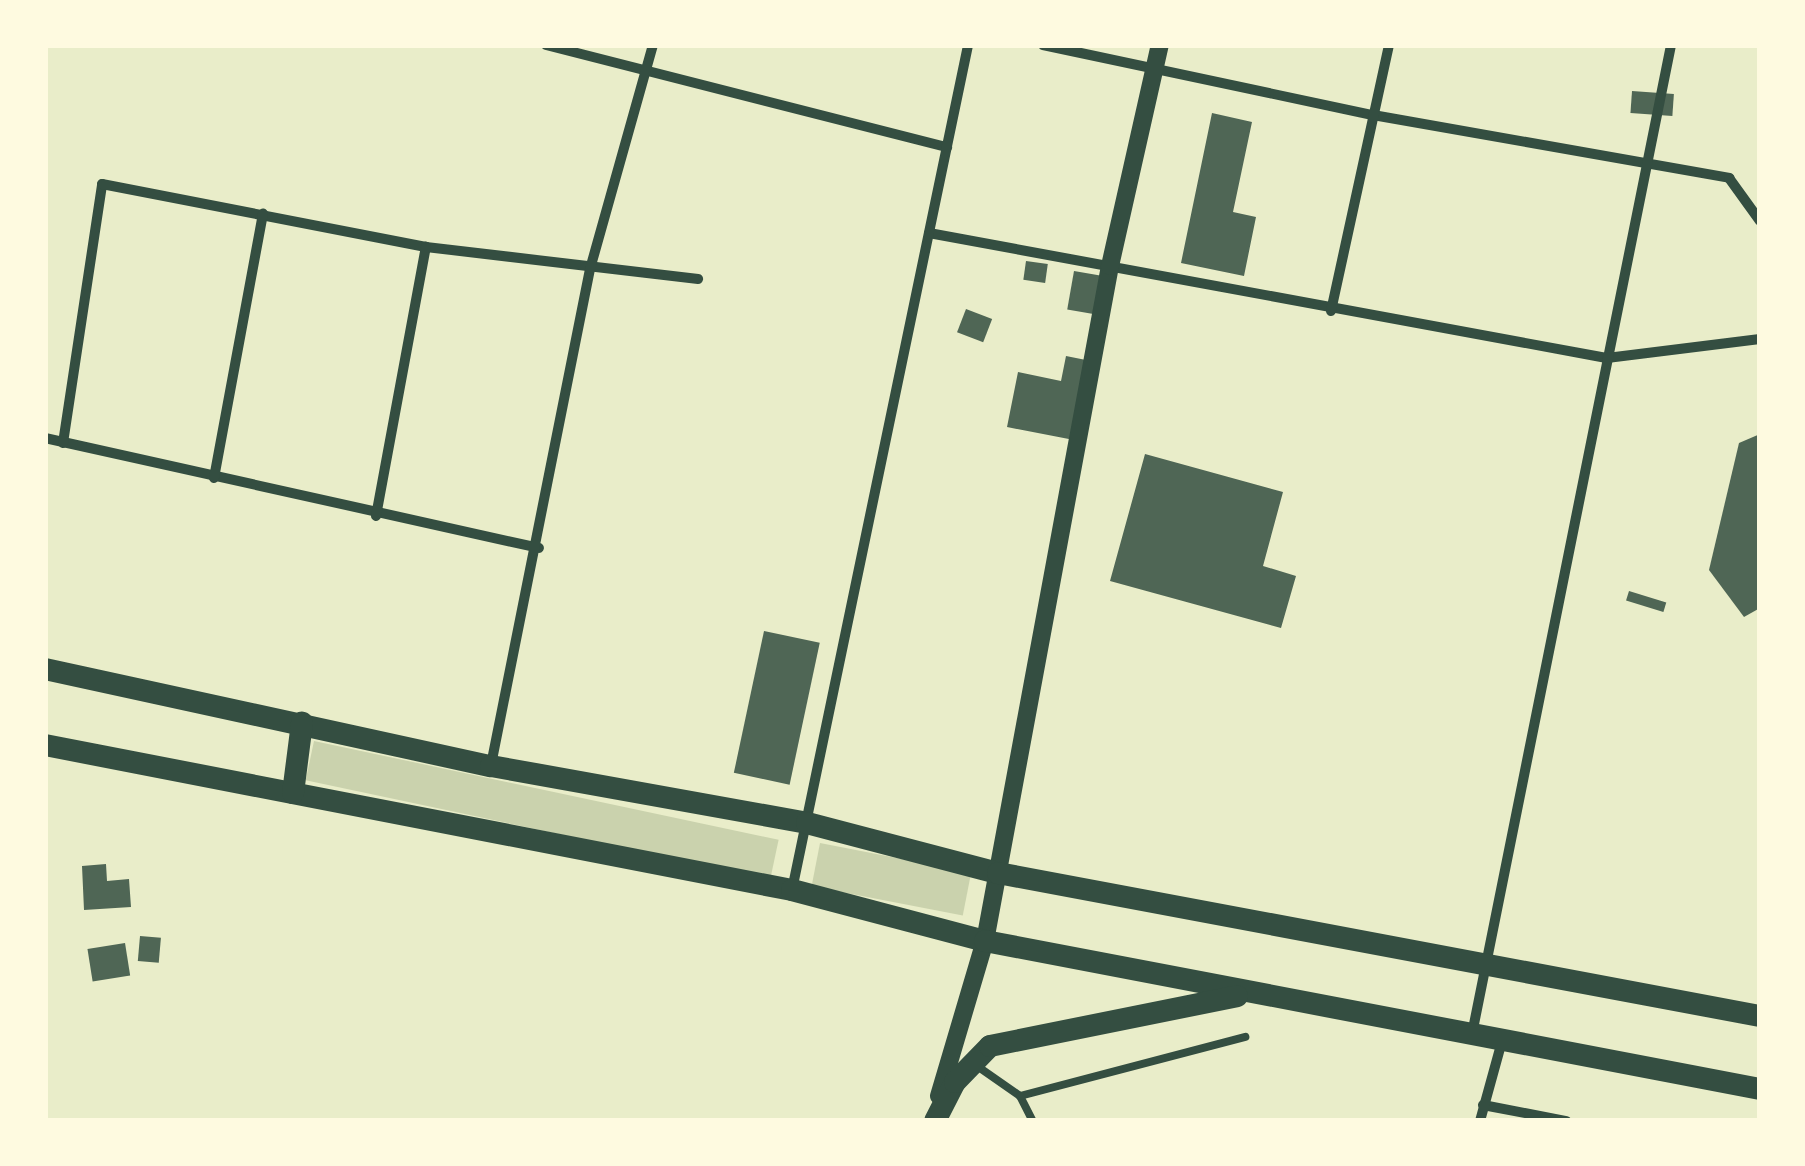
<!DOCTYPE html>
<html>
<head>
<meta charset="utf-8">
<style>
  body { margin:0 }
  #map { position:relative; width:1805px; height:1166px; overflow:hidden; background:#e9edc9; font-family:"Libre Baskerville",serif }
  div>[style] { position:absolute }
  .green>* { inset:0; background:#cad2ad; transform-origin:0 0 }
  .building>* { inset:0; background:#4f6655; transform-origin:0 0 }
  .service>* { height:8px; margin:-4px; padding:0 4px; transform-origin:4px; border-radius:4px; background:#344e41 }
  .minor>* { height:10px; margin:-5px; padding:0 5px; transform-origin:5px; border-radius:5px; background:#344e41 }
  .tertiary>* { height:18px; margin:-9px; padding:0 9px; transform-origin:9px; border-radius:9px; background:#344e41 }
  .primary>* { height:22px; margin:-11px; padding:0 11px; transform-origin:11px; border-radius:11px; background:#344e41 }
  span { translate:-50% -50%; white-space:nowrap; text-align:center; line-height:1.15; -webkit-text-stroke:9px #fefae0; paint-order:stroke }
  .frame { position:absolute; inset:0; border:48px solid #fefae0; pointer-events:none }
</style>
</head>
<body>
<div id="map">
  <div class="green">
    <i style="left:314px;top:741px;width:475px;height:40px;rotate:12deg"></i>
    <i style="left:820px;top:843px;width:154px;height:44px;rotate:11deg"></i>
  </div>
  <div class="building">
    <i style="left:1632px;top:91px;width:42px;height:22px;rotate:4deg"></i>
    <i style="clip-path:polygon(1212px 113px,1252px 122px,1233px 212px,1256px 217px,1244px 276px,1181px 263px)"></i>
    <i style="left:1026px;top:261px;width:22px;height:19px;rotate:8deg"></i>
    <i style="left:1074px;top:271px;width:28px;height:39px;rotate:10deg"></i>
    <i style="left:966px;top:309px;width:28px;height:25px;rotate:21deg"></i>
    <i style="clip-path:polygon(1066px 356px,1091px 361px,1074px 440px,1007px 427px,1018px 372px,1061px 381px)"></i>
    <i style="clip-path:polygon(1760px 434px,1760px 608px,1744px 617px,1709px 570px,1739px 443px)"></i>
    <i style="clip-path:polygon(1145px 454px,1283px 492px,1263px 566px,1296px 576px,1281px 628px,1110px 581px)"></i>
    <i style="left:1629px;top:591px;width:39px;height:10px;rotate:17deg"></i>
    <i style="left:764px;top:631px;width:57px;height:145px;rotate:12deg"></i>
    <i style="clip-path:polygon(106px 864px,107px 881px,129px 879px,131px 907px,84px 910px,82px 866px)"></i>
    <i style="left:140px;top:936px;width:21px;height:25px;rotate:5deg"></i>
    <i style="left:125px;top:943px;width:33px;height:38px;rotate:81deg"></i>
  </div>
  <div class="service">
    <i style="left:977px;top:1066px;width:52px;rotate:34.9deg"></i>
    <i style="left:1020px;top:1096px;width:28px;rotate:63deg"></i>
    <i style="left:1020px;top:1096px;width:233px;rotate:-14.7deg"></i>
  </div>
  <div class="minor">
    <i style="left:546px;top:45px;width:414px;rotate:14.3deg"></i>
    <i style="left:1043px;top:45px;width:337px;rotate:12deg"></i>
    <i style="left:1373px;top:115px;width:362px;rotate:10deg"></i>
    <i style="left:1729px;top:178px;width:53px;rotate:54.2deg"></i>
    <i style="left:929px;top:233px;width:689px;rotate:10.45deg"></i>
    <i style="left:1607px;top:358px;width:154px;rotate:-7.1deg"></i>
    <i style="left:1331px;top:311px;width:272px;rotate:-77.7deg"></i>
    <i style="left:45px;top:438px;width:506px;rotate:12.55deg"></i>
    <i style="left:63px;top:443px;width:262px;rotate:-81.4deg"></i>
    <i style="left:102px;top:184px;width:330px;rotate:11deg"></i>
    <i style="left:426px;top:247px;width:274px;rotate:6.7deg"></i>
    <i style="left:214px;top:478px;width:269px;rotate:-79.5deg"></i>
    <i style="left:376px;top:516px;width:274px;rotate:-79.5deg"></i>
    <i style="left:491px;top:765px;width:506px;rotate:-78.71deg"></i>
    <i style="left:590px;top:269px;width:233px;rotate:-74.3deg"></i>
    <i style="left:792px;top:890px;width:863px;rotate:-78.23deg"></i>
    <i style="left:1472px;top:1034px;width:1009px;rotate:-78.62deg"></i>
    <i style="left:1483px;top:1105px;width:85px;rotate:10.9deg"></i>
    <i style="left:1480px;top:1121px;width:83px;rotate:-74.6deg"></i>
  </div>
  <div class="tertiary">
    <i style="left:939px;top:1096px;width:162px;rotate:-73.5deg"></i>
    <i style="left:985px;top:941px;width:686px;rotate:-79.51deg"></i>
    <i style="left:1110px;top:266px;width:227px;rotate:-77.3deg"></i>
  </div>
  <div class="primary">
    <i style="left:45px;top:669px;width:456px;rotate:12.3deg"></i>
    <i style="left:491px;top:766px;width:321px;rotate:10.2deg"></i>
    <i style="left:807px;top:823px;width:197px;rotate:14.7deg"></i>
    <i style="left:998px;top:873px;width:775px;rotate:10.63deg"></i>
    <i style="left:45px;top:745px;width:761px;rotate:10.99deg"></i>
    <i style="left:792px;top:890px;width:200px;rotate:14.8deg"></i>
    <i style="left:985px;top:941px;width:789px;rotate:10.81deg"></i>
    <i style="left:293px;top:793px;width:71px;rotate:-82.7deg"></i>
    <i style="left:935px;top:1121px;width:44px;rotate:-62.9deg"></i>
    <i style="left:955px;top:1082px;width:50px;rotate:-45.8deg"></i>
    <i style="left:990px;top:1046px;width:252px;rotate:-11.4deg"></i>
  </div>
  <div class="frame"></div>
</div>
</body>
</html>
